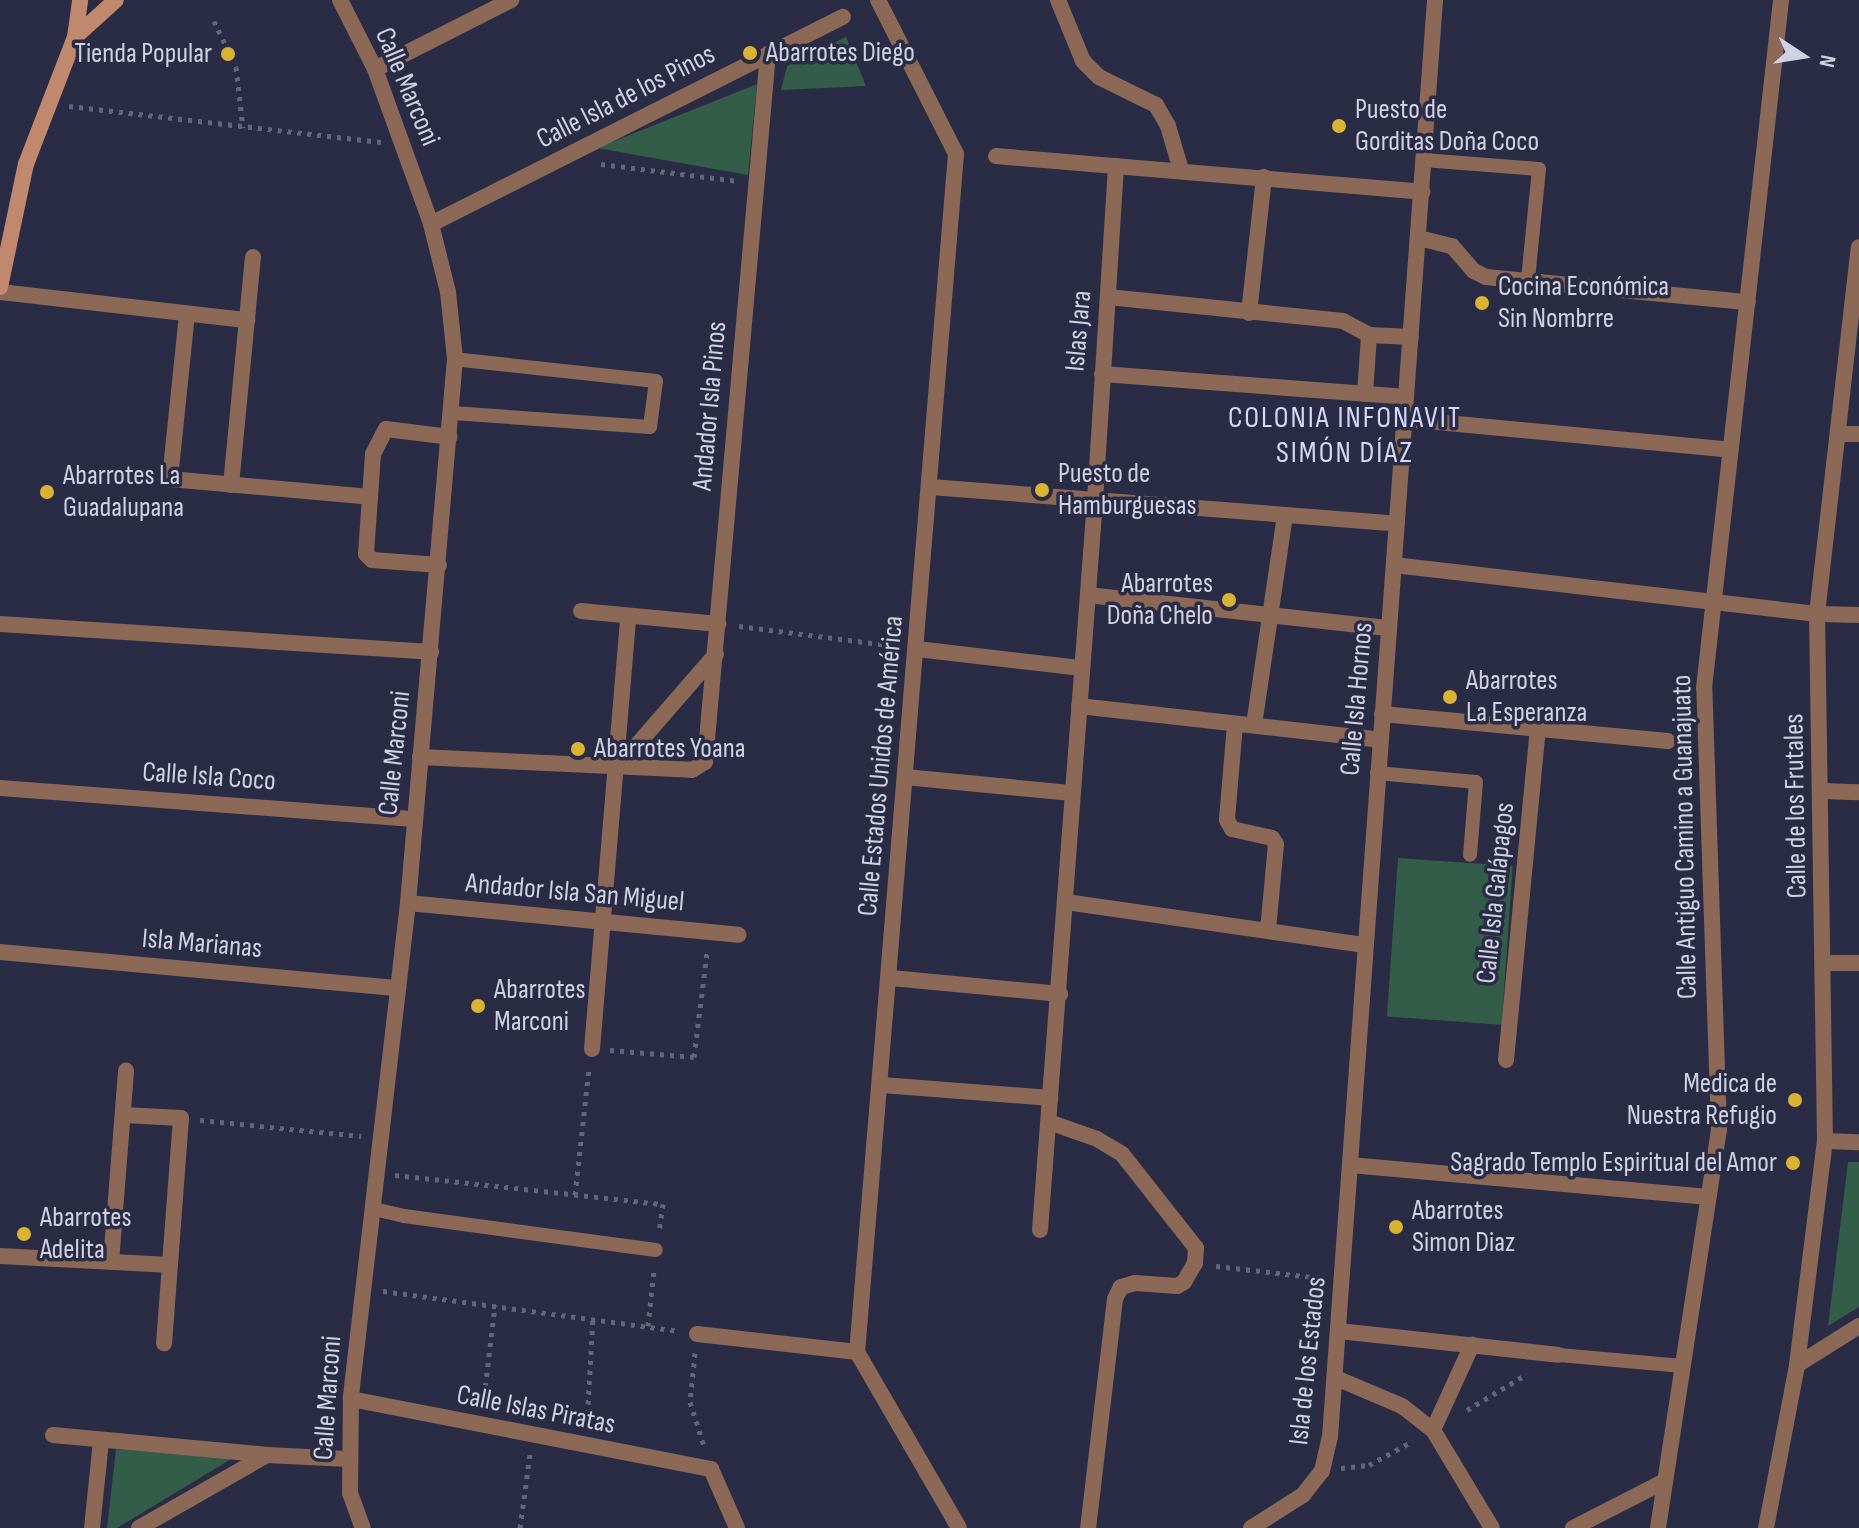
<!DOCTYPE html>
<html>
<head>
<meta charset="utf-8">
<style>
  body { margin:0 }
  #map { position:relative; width:1859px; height:1528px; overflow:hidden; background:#2a2c45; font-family:"Sofia Sans Condensed",sans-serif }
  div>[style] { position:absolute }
  .green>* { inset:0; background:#345d49; transform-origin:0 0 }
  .path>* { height:5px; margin-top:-2.5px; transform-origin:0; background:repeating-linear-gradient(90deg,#63657b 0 4px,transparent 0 10px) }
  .lane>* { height:14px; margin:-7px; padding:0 7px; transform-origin:7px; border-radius:7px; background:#8c6857 }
  .street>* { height:16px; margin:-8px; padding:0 8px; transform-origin:8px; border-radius:8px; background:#8c6857 }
  .secondary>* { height:16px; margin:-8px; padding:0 8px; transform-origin:8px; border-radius:8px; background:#c0886c }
  .dots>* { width:22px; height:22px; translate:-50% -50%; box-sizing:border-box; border:4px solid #2a2c45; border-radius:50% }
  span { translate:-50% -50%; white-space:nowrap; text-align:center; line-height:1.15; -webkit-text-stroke:7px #2a2c45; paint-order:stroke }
  .poi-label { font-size:28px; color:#d0d1e2 }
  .left { translate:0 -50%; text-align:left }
  .right { translate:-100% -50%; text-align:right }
  .street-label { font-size:28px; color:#d0d1e2 }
  .neighbourhood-label { font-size:30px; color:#d5d8fa; letter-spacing:2px }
  .north { position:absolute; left:1763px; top:16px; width:80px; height:80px; -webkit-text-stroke:6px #2a2c45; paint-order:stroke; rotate:102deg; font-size:22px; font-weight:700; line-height:32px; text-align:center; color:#d0d1e2 }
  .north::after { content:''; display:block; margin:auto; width:28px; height:36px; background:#d0d1e2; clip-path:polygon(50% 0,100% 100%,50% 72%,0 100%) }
</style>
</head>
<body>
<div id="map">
  <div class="green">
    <i style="clip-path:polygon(846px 37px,866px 86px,781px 90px,787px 66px)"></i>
    <i style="clip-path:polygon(757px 84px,748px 175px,597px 148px)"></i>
    <i style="left:1398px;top:858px;width:115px;height:159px;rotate:4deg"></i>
    <i style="clip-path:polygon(1848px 1162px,1859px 1162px,1859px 1307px,1828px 1326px)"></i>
    <i style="clip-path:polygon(116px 1449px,233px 1458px,117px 1528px,107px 1528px)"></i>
  </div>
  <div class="path">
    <i style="left:214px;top:21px;width:51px;rotate:64.4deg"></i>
    <i style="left:236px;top:67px;width:61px;rotate:83.5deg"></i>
    <i style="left:69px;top:106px;width:314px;rotate:6.6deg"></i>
    <i style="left:601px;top:164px;width:138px;rotate:7.1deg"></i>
    <i style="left:739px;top:626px;width:158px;rotate:7.3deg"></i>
    <i style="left:610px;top:1050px;width:84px;rotate:4.8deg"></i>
    <i style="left:694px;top:1057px;width:106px;rotate:-82.9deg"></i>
    <i style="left:200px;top:1120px;width:162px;rotate:5.7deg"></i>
    <i style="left:395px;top:1175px;width:270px;rotate:6.2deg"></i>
    <i style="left:663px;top:1204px;width:28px;rotate:98deg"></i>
    <i style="left:575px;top:1195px;width:128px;rotate:-83.7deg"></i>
    <i style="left:1216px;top:1266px;width:106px;rotate:6.5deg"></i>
    <i style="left:383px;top:1291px;width:299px;rotate:7.7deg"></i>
    <i style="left:648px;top:1326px;width:56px;rotate:-83.9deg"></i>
    <i style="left:695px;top:1353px;width:49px;rotate:95.8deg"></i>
    <i style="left:690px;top:1402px;width:49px;rotate:72.3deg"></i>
    <i style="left:483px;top:1406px;width:102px;rotate:-83.2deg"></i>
    <i style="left:1467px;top:1410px;width:70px;rotate:-31deg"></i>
    <i style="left:587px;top:1424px;width:107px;rotate:-86.8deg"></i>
    <i style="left:1341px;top:1468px;width:28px;rotate:-6deg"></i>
    <i style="left:1369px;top:1465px;width:50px;rotate:-28.6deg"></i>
    <i style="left:520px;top:1528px;width:75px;rotate:-82.3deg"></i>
  </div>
  <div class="lane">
    <i style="left:1424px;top:160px;width:115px;rotate:4.5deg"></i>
    <i style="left:1539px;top:169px;width:112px;rotate:95.7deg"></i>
    <i style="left:453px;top:413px;width:197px;rotate:4.1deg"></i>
    <i style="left:650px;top:427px;width:46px;rotate:-82.6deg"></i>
    <i style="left:656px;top:381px;width:202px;rotate:-173.8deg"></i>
    <i style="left:1377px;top:773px;width:99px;rotate:5.2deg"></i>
    <i style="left:1476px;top:782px;width:73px;rotate:94.7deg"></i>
    <i style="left:374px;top:1209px;width:31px;rotate:13deg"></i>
    <i style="left:404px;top:1216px;width:254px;rotate:7.7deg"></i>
    <i style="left:1559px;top:1355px;width:124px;rotate:5.1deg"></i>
  </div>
  <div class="street">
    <i style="left:340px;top:0;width:77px;rotate:63.1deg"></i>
    <i style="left:375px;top:69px;width:165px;rotate:70.1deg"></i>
    <i style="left:431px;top:224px;width:70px;rotate:76deg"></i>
    <i style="left:448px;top:292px;width:67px;rotate:84deg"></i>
    <i style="left:455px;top:359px;width:546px;rotate:94.94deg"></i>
    <i style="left:408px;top:903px;width:499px;rotate:96.6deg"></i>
    <i style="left:351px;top:1399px;width:94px;rotate:90.6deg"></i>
    <i style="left:350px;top:1493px;width:37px;rotate:70deg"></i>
    <i style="left:878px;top:0;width:173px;rotate:63.1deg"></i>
    <i style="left:956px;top:154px;width:1202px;rotate:94.72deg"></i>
    <i style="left:857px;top:1352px;width:203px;rotate:59.9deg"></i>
    <i style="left:1058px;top:0;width:66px;rotate:67.7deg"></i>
    <i style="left:1083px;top:61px;width:23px;rotate:45deg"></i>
    <i style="left:1099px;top:77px;width:64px;rotate:26.2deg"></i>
    <i style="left:1156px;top:105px;width:24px;rotate:60deg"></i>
    <i style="left:1168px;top:126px;width:46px;rotate:73.5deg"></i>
    <i style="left:375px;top:69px;width:153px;rotate:-26.9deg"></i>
    <i style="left:996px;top:156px;width:428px;rotate:4.8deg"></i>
    <i style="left:431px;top:224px;width:461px;rotate:-26.7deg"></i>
    <i style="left:1419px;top:238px;width:34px;rotate:14deg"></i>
    <i style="left:1452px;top:246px;width:33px;rotate:49deg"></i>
    <i style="left:1474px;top:271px;width:13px;rotate:27deg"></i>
    <i style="left:1486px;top:277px;width:263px;rotate:5.5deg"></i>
    <i style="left:0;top:292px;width:249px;rotate:6.5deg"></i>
    <i style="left:1108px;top:297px;width:236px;rotate:5.8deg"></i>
    <i style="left:1343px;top:321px;width:30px;rotate:28deg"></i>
    <i style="left:1369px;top:335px;width:42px;rotate:2.7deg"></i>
    <i style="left:1249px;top:313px;width:137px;rotate:-83.7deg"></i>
    <i style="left:187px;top:314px;width:166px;rotate:95.9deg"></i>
    <i style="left:170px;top:479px;width:201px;rotate:5.1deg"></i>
    <i style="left:1102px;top:374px;width:305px;rotate:4.3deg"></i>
    <i style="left:1365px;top:394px;width:59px;rotate:-86.1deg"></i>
    <i style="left:1405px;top:419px;width:327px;rotate:5.4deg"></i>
    <i style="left:1838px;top:434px;width:21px"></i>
    <i style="left:231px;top:485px;width:229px;rotate:-84.5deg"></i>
    <i style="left:931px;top:487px;width:467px;rotate:4.5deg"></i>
    <i style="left:439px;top:565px;width:67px;rotate:-175.7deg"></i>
    <i style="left:372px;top:560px;width:8px;rotate:-135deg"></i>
    <i style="left:366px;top:554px;width:100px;rotate:-86deg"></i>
    <i style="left:373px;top:454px;width:28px;rotate:-63deg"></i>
    <i style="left:386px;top:429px;width:64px;rotate:7.1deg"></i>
    <i style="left:1394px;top:565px;width:426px;rotate:6.6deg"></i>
    <i style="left:1817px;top:614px;width:42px;rotate:1.4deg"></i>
    <i style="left:1088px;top:595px;width:303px;rotate:6.3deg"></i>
    <i style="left:581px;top:611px;width:138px;rotate:5.4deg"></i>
    <i style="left:0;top:624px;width:432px;rotate:3.7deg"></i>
    <i style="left:917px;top:649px;width:166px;rotate:6.6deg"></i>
    <i style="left:1079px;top:706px;width:303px;rotate:6.4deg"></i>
    <i style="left:1382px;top:714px;width:287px;rotate:5.4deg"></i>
    <i style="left:1235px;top:724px;width:96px;rotate:94.8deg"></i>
    <i style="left:1227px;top:820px;width:10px;rotate:61deg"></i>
    <i style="left:1232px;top:829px;width:41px;rotate:12.7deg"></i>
    <i style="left:1272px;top:838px;width:7px;rotate:56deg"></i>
    <i style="left:1276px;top:844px;width:87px;rotate:95.3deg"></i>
    <i style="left:1254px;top:725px;width:211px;rotate:-81.6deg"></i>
    <i style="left:420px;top:757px;width:272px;rotate:2.7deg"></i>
    <i style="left:692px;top:770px;width:15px;rotate:-32deg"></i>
    <i style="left:705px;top:762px;width:711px;rotate:-84.92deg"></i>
    <i style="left:617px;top:768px;width:151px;rotate:-49deg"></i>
    <i style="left:905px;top:777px;width:168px;rotate:5.5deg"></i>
    <i style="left:0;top:788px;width:415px;rotate:4.3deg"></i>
    <i style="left:1822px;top:791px;width:37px;rotate:2deg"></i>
    <i style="left:1066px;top:902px;width:302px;rotate:8.2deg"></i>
    <i style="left:408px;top:903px;width:332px;rotate:5.5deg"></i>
    <i style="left:0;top:952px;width:400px;rotate:5.2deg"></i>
    <i style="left:1825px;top:963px;width:34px"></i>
    <i style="left:891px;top:978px;width:170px;rotate:5.4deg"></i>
    <i style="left:592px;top:1049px;width:434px;rotate:-85.2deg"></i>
    <i style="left:1506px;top:1060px;width:332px;rotate:-84.5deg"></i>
    <i style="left:882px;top:1085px;width:169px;rotate:4.4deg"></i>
    <i style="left:123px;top:1115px;width:58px;rotate:3deg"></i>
    <i style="left:181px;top:1118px;width:226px;rotate:94.3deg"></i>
    <i style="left:1049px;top:1122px;width:51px;rotate:19.5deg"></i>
    <i style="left:1097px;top:1139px;width:29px;rotate:31deg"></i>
    <i style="left:1122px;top:1154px;width:120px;rotate:51.8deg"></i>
    <i style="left:1196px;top:1248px;width:15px;rotate:94deg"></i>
    <i style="left:1195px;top:1263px;width:22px;rotate:120deg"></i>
    <i style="left:1184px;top:1282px;width:8px;rotate:150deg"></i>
    <i style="left:1177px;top:1286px;width:42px;rotate:-175.9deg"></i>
    <i style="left:1135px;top:1283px;width:15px;rotate:164deg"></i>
    <i style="left:1121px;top:1287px;width:13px;rotate:117deg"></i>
    <i style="left:1115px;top:1299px;width:231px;rotate:96.7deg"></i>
    <i style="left:1825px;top:1141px;width:34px;rotate:2deg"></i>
    <i style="left:1350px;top:1165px;width:360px;rotate:5.1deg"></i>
    <i style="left:1040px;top:1230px;width:732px;rotate:-85.69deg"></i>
    <i style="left:1095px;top:500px;width:335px;rotate:-86.4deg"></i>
    <i style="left:0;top:1256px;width:170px;rotate:3deg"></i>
    <i style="left:111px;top:1262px;width:192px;rotate:-85.5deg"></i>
    <i style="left:1339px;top:1331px;width:221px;rotate:6.2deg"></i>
    <i style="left:697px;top:1334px;width:161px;rotate:6.4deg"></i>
    <i style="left:1797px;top:1365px;width:73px;rotate:-32.2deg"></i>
    <i style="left:1336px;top:1378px;width:72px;rotate:23deg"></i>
    <i style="left:1402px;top:1406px;width:39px;rotate:38deg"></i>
    <i style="left:1433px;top:1430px;width:114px;rotate:59deg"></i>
    <i style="left:351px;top:1399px;width:367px;rotate:11deg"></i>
    <i style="left:711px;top:1469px;width:64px;rotate:66.2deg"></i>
    <i style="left:1433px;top:1430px;width:94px;rotate:-65.4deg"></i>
    <i style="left:53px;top:1435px;width:215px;rotate:5.3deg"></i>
    <i style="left:92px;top:1528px;width:87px;rotate:-84.1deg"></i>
    <i style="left:139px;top:1528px;width:147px;rotate:-29.7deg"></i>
    <i style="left:267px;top:1455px;width:81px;rotate:2.8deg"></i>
    <i style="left:1251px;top:1528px;width:62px;rotate:-32.4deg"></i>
    <i style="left:1303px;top:1495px;width:31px;rotate:-52deg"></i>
    <i style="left:1322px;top:1471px;width:35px;rotate:-77deg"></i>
    <i style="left:1330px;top:1437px;width:1441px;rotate:-85.82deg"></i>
    <i style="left:1573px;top:1528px;width:103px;rotate:-27.1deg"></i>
    <i style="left:1658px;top:1528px;width:403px;rotate:-81.3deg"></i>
    <i style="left:1719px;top:1130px;width:442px;rotate:-91.9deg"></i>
    <i style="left:1704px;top:688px;width:692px;rotate:-83.61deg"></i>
    <i style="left:1766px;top:1528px;width:166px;rotate:-79.2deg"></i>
    <i style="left:1797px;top:1365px;width:226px;rotate:-82.9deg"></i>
    <i style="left:1825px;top:1141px;width:527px;rotate:-90.87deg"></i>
    <i style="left:1817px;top:614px;width:369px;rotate:-83.5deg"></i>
  </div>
  <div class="secondary">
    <i style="left:75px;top:37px;width:55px;rotate:-42.1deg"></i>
    <i style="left:0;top:287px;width:126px;rotate:-78.1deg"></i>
    <i style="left:26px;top:164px;width:136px;rotate:-68.9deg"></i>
    <i style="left:75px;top:37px;width:37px;rotate:-82deg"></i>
  </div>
  <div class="dots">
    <i style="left:750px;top:53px;background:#dab333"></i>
    <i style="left:228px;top:54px;background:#dab333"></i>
    <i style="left:1339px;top:126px;background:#dab333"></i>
    <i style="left:1482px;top:303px;background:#dab333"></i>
    <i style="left:1042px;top:490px;background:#dab333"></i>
    <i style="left:47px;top:492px;background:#dab333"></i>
    <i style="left:1229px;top:600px;background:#dab333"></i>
    <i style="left:1450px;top:697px;background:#dab333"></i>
    <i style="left:578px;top:749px;background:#dab333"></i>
    <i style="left:478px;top:1006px;background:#dab333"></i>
    <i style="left:1795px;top:1100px;background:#dab333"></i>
    <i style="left:1793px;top:1163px;background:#dab333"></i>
    <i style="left:1396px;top:1227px;background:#dab333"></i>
    <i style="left:24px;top:1234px;background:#dab333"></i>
  </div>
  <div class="poi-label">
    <span class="left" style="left:766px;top:53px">Abarrotes Diego</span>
    <span class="right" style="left:212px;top:54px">Tienda Popular</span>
    <span class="left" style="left:1355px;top:126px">Puesto de<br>Gorditas Doña Coco</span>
    <span class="left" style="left:1498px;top:303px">Cocina Económica<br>Sin Nombrre</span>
    <span class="left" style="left:1058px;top:490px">Puesto de<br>Hamburguesas</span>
    <span class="left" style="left:63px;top:492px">Abarrotes La<br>Guadalupana</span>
    <span class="right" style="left:1213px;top:600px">Abarrotes<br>Doña Chelo</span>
    <span class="left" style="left:1466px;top:697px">Abarrotes<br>La Esperanza</span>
    <span class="left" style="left:594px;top:749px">Abarrotes Yoana</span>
    <span class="left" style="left:494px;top:1006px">Abarrotes<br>Marconi</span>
    <span class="right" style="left:1777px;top:1100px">Medica de<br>Nuestra Refugio</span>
    <span class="right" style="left:1777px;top:1163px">Sagrado Templo Espiritual del Amor</span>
    <span class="left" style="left:1412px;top:1227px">Abarrotes<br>Simon Diaz</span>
    <span class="left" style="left:40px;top:1234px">Abarrotes<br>Adelita</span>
  </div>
  <div class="street-label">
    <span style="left:407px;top:87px;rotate:67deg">Calle Marconi</span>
    <span style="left:626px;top:97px;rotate:-27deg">Calle Isla de los Pinos</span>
    <span style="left:1079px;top:331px;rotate:-85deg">Islas Jara</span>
    <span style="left:710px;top:406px;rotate:-85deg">Andador Isla Pinos</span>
    <span style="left:1357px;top:699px;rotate:-85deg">Calle Isla Hornos</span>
    <span style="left:395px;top:753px;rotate:-84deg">Calle Marconi</span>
    <span style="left:881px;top:766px;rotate:-85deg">Calle Estados Unidos de América</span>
    <span style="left:209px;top:777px;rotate:4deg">Calle Isla Coco</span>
    <span style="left:1796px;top:806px;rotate:-91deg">Calle de los Frutales</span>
    <span style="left:1685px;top:837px;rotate:-91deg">Calle Antiguo Camino a Guanajuato</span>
    <span style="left:575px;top:893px;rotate:5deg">Andador Isla San Miguel</span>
    <span style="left:1496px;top:893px;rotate:-84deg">Calle Isla Galápagos</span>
    <span style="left:202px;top:944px;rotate:5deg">Isla Marianas</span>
    <span style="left:1308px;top:1361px;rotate:-84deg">Isla de los Estados</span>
    <span style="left:328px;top:1398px;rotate:-86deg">Calle Marconi</span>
    <span style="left:536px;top:1410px;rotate:11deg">Calle Islas Piratas</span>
  </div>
  <div class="neighbourhood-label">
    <span style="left:1345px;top:435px">COLONIA INFONAVIT<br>SIMÓN DÍAZ</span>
  </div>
  <div class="north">N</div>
</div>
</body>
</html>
